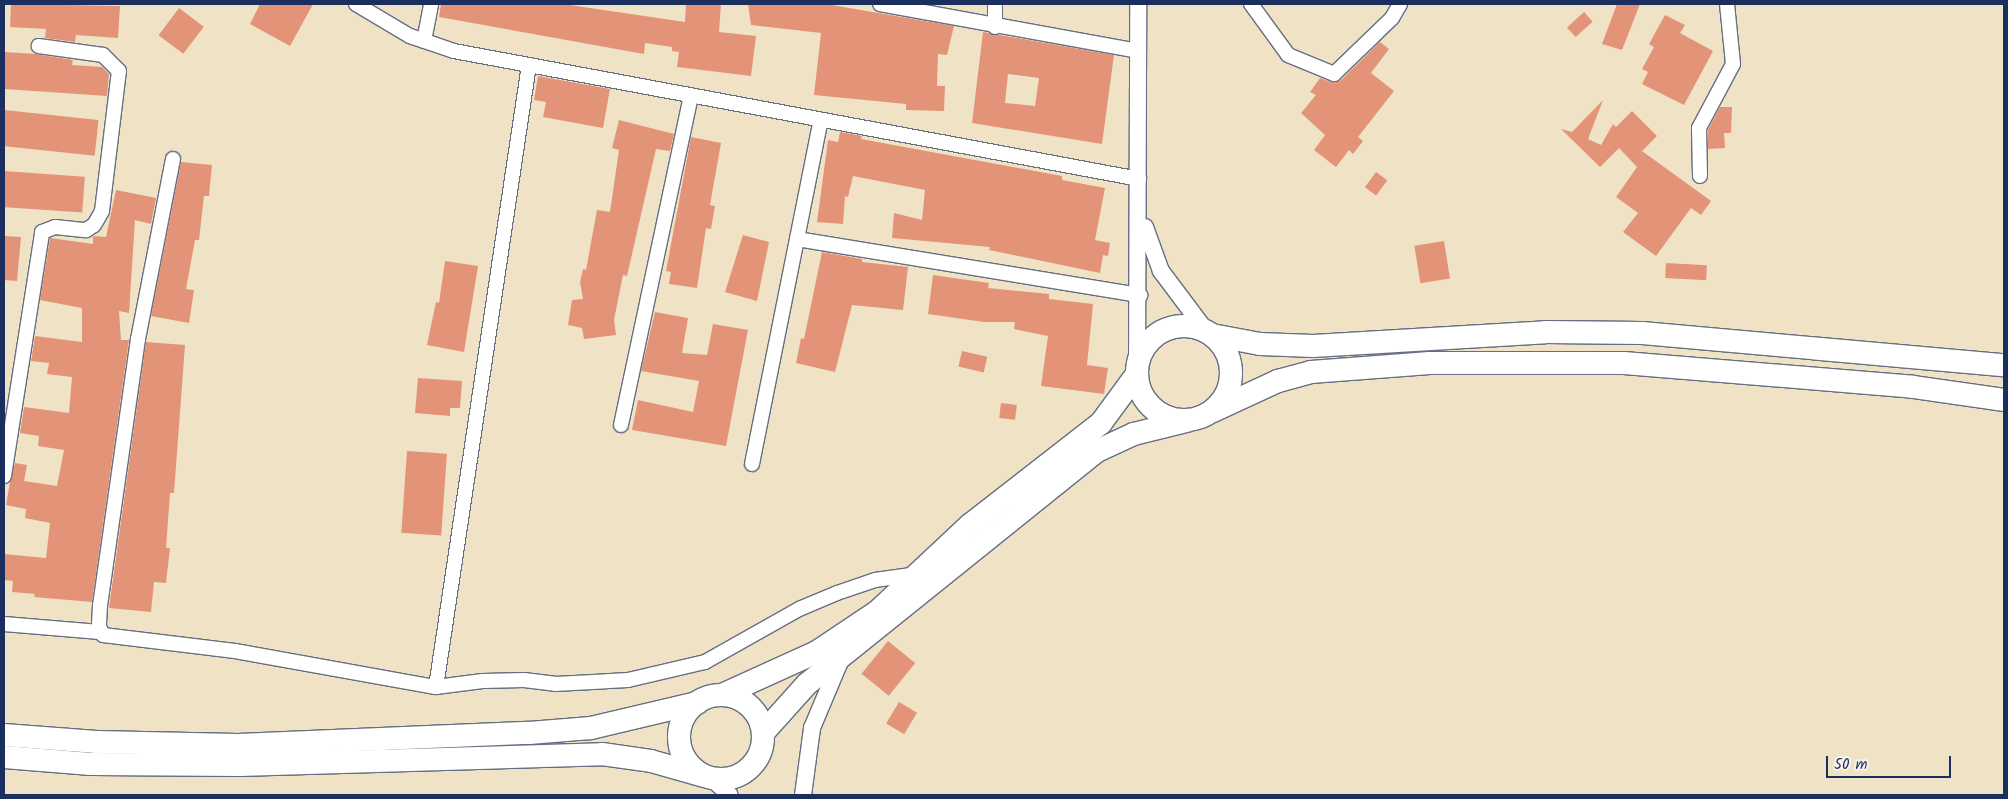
<!DOCTYPE html>
<html>
<head>
<meta charset="utf-8">
<style>
  body { margin:0 }
  #map { position:relative; width:2008px; height:799px; overflow:hidden; background:#f0e2c5; font-family:Kalam,sans-serif }
  div>[style] { position:absolute }
  .building>* { inset:0; background:#e39478; transform-origin:0 0 }
  .roads { filter:drop-shadow(1px 0 #666e82) drop-shadow(-1px 0 #666e82) drop-shadow(0 1px #666e82) drop-shadow(0 -1px #666e82) }
  .minor>* { height:14px; margin:-7px; padding:0 7px; transform-origin:7px; border-radius:7px; background:#fff }
  .tertiary>* { height:16px; margin:-8px; padding:0 8px; transform-origin:8px; border-radius:8px; background:#fff }
  .trunk>* { height:22px; margin:-11px; padding:0 11px; transform-origin:11px; border-radius:11px; background:#fff }
  .trunk>.ring { margin:-11px; padding:0; box-sizing:content-box; background:none; border:22px solid #fff; border-radius:50% }
  span { translate:-50% -50%; white-space:nowrap; text-align:center; line-height:1.15; -webkit-text-stroke:5px #f7f3e8; paint-order:stroke }
  .frame { position:absolute; inset:0; border:5px solid #1b2f5e; pointer-events:none }
  .scale { position:absolute; left:1826px; top:756px; width:125px; height:22px; box-sizing:border-box; border:2px solid #1b2f5e; border-top:0; padding-left:6px; font-size:15px; line-height:18px; white-space:nowrap; color:#1b2f5e; -webkit-text-stroke:4px #f7f3e8; paint-order:stroke }
</style>
</head>
<body>
<div id="map">
  <div class="building">
    <i style="clip-path:polygon(11px 4px,120px 6px,118px 38px,76px 35px,75px 42px,45px 38px,46px 29px,10px 27px)"></i>
    <i style="clip-path:polygon(260px 4px,313px 4px,290px 46px,250px 24px)"></i>
    <i style="clip-path:polygon(441px 4px,563px 4px,685px 22px,686px 4px,721px 4px,719px 32px,756px 36px,751px 76px,677px 67px,679px 52px,672px 51px,672px 47px,645px 43px,644px 54px,439px 17px)"></i>
    <i style="clip-path:polygon(748px 4px,826px 4px,954px 26px,947px 55px,938px 54px,937px 86px,945px 86px,944px 111px,906px 110px,906px 104px,814px 95px,821px 33px,751px 25px)"></i>
    <i style="clip-path:polygon(1617px 4px,1640px 4px,1622px 50px,1602px 44px)"></i>
    <i style="left:179px;top:8px;width:31px;height:34px;rotate:37deg"></i>
    <i style="left:1584px;top:12px;width:13px;height:23px;rotate:48deg"></i>
    <i style="clip-path:polygon(1665px 15px,1685px 25px,1680px 33px,1713px 51px,1684px 105px,1642px 84px,1648px 72px,1642px 69px,1654px 47px,1649px 44px)"></i>
    <i style="clip-path:polygon(evenodd,983px 32px,1114px 55px,1102px 144px,972px 123px,983px 32px,1008px 74px,1039px 78px,1035px 106px,1005px 103px,1008px 74px)"></i>
    <i style="clip-path:polygon(1380px 42px,1389px 49px,1371px 73px,1394px 91px,1358px 137px,1363px 141px,1353px 154px,1349px 150px,1336px 167px,1314px 150px,1325px 135px,1301px 113px,1316px 95px,1310px 92px,1320px 78px,1331px 82px,1340px 81px)"></i>
    <i style="clip-path:polygon(4px 52px,36px 54px,73px 60px,72px 65px,102px 67px,109px 74px,107px 96px,4px 89px)"></i>
    <i style="clip-path:polygon(538px 76px,610px 89px,603px 128px,543px 117px,546px 102px,534px 100px)"></i>
    <i style="clip-path:polygon(1603px 100px,1588px 139px,1601px 145px,1613px 124px,1616px 127px,1632px 111px,1657px 136px,1642px 151px,1711px 201px,1701px 215px,1691px 208px,1656px 256px,1623px 232px,1638px 213px,1616px 197px,1637px 167px,1619px 148px,1600px 167px,1561px 129px,1572px 132px)"></i>
    <i style="clip-path:polygon(1720px 107px,1732px 107px,1731px 133px,1724px 133px,1725px 148px,1708px 149px,1708px 130px)"></i>
    <i style="left:4px;top:110px;width:95px;height:36px;rotate:6deg"></i>
    <i style="clip-path:polygon(619px 120px,674px 134px,670px 151px,656px 149px,627px 276px,623px 275px,614px 320px,616px 335px,584px 339px,582px 328px,568px 325px,572px 300px,583px 299px,580px 282px,583px 269px,586px 270px,597px 210px,610px 212px,619px 150px,612px 148px)"></i>
    <i style="clip-path:polygon(840px 132px,862px 136px,861px 139px,1062px 176px,1062px 180px,1105px 188px,1095px 240px,1110px 243px,1108px 256px,1103px 255px,1100px 273px,989px 250px,990px 247px,892px 238px,894px 213px,922px 220px,925px 190px,853px 176px,848px 197px,845px 196px,843px 224px,817px 222px,828px 140px,838px 142px)"></i>
    <i style="clip-path:polygon(691px 137px,721px 143px,710px 205px,715px 206px,711px 229px,706px 228px,697px 288px,669px 284px,671px 272px,666px 271px)"></i>
    <i style="clip-path:polygon(181px 162px,212px 165px,209px 196px,204px 196px,199px 240px,195px 240px,186px 289px,194px 290px,189px 323px,151px 316px)"></i>
    <i style="left:4px;top:171px;width:81px;height:36px;rotate:4deg"></i>
    <i style="left:1376px;top:172px;width:14px;height:19px;rotate:36deg"></i>
    <i style="clip-path:polygon(116px 190px,156px 198px,151px 224px,135px 220px,129px 313px,119px 311px,121px 340px,129px 340px,92px 602px,34px 597px,35px 594px,12px 592px,13px 581px,4px 580px,4px 554px,46px 558px,50px 523px,25px 518px,26px 509px,6px 505px,10px 482px,15px 463px,27px 465px,24px 481px,57px 486px,64px 450px,38px 446px,39px 436px,20px 433px,24px 407px,69px 413px,72px 377px,47px 374px,49px 363px,31px 361px,35px 336px,82px 342px,82px 308px,40px 300px,50px 238px,93px 244px,93px 236px,106px 237px)"></i>
    <i style="clip-path:polygon(743px 235px,769px 242px,757px 301px,725px 292px)"></i>
    <i style="clip-path:polygon(4px 236px,21px 237px,17px 281px,4px 280px)"></i>
    <i style="left:1444px;top:241px;width:38px;height:30px;rotate:81deg"></i>
    <i style="clip-path:polygon(822px 252px,862px 259px,862px 262px,908px 267px,903px 310px,852px 305px,835px 372px,796px 363px,801px 338px,804px 339px)"></i>
    <i style="clip-path:polygon(445px 261px,478px 266px,464px 352px,427px 345px,436px 302px,439px 303px)"></i>
    <i style="left:1666px;top:263px;width:41px;height:15px;rotate:3deg"></i>
    <i style="clip-path:polygon(933px 275px,989px 283px,988px 288px,1049px 294px,1049px 299px,1093px 304px,1087px 365px,1108px 368px,1104px 394px,1041px 386px,1048px 336px,1014px 329px,1015px 322px,984px 322px,928px 314px)"></i>
    <i style="clip-path:polygon(655px 312px,688px 318px,682px 353px,707px 355px,713px 324px,748px 330px,726px 446px,632px 430px,638px 400px,693px 412px,699px 381px,641px 371px)"></i>
    <i style="clip-path:polygon(146px 342px,185px 345px,174px 493px,170px 493px,166px 548px,170px 548px,166px 583px,154px 582px,151px 612px,109px 608px)"></i>
    <i style="left:962px;top:351px;width:26px;height:16px;rotate:13deg"></i>
    <i style="clip-path:polygon(418px 378px,462px 381px,460px 408px,450px 408px,450px 416px,415px 413px)"></i>
    <i style="left:1001px;top:403px;width:16px;height:15px;rotate:7deg"></i>
    <i style="left:407px;top:451px;width:40px;height:82px;rotate:4deg"></i>
    <i style="left:888px;top:641px;width:35px;height:42px;rotate:39deg"></i>
    <i style="left:899px;top:702px;width:21px;height:25px;rotate:31deg"></i>
  </div>
  <div class="roads">
    <div class="minor">
      <i style="left:356px;top:4px;width:63px;rotate:30.7deg"></i>
      <i style="left:410px;top:36px;width:46px;rotate:18.8deg"></i>
      <i style="left:454px;top:51px;width:697px;rotate:10.58deg"></i>
      <i style="left:880px;top:4px;width:262px;rotate:10.3deg"></i>
      <i style="left:1251px;top:4px;width:63px;rotate:54deg"></i>
      <i style="left:1288px;top:55px;width:50px;rotate:22.4deg"></i>
      <i style="left:1334px;top:74px;width:81px;rotate:-44deg"></i>
      <i style="left:1392px;top:18px;width:16px;rotate:-60deg"></i>
      <i style="left:995px;top:27px;width:23px;rotate:-90deg"></i>
      <i style="left:424px;top:41px;width:38px;rotate:-79deg"></i>
      <i style="left:173px;top:159px;width:183px;rotate:101deg"></i>
      <i style="left:138px;top:339px;width:269px;rotate:98.1deg"></i>
      <i style="left:100px;top:605px;width:22px;rotate:93deg"></i>
      <i style="left:99px;top:627px;width:9px;rotate:63deg"></i>
      <i style="left:103px;top:635px;width:133px;rotate:6.9deg"></i>
      <i style="left:235px;top:651px;width:204px;rotate:10.2deg"></i>
      <i style="left:436px;top:687px;width:47px;rotate:-7.3deg"></i>
      <i style="left:483px;top:681px;width:41px;rotate:-1.4deg"></i>
      <i style="left:524px;top:680px;width:31px;rotate:7deg"></i>
      <i style="left:555px;top:684px;width:73px;rotate:-3.1deg"></i>
      <i style="left:628px;top:680px;width:79px;rotate:-13.2deg"></i>
      <i style="left:705px;top:662px;width:108px;rotate:-29.4deg"></i>
      <i style="left:799px;top:609px;width:41px;rotate:-22.8deg"></i>
      <i style="left:837px;top:593px;width:40px;rotate:-18.9deg"></i>
      <i style="left:875px;top:580px;width:42px;rotate:-8.1deg"></i>
      <i style="left:1700px;top:176px;width:48px;rotate:-91.2deg"></i>
      <i style="left:1699px;top:128px;width:72px;rotate:-62deg"></i>
      <i style="left:1733px;top:64px;width:60px;rotate:-95.7deg"></i>
      <i style="left:797px;top:239px;width:348px;rotate:9.3deg"></i>
      <i style="left:621px;top:425px;width:337px;rotate:-78deg"></i>
      <i style="left:752px;top:464px;width:351px;rotate:-78.7deg"></i>
      <i style="left:4px;top:476px;width:247px;rotate:-81.1deg"></i>
      <i style="left:42px;top:232px;width:14px;rotate:-21deg"></i>
      <i style="left:55px;top:227px;width:31px;rotate:6deg"></i>
      <i style="left:86px;top:230px;width:9px;rotate:-32deg"></i>
      <i style="left:94px;top:225px;width:16px;rotate:-60deg"></i>
      <i style="left:102px;top:211px;width:141px;rotate:-83.1deg"></i>
      <i style="left:119px;top:71px;width:23px;rotate:-135deg"></i>
      <i style="left:103px;top:55px;width:65px;rotate:-172deg"></i>
      <i style="left:4px;top:624px;width:96px;rotate:4.8deg"></i>
      <i style="left:436px;top:687px;width:629px;rotate:-81.5deg"></i>
    </div>
    <div class="tertiary">
      <i style="left:1145px;top:227px;width:47px;rotate:70deg"></i>
      <i style="left:1161px;top:271px;width:75px;rotate:53.1deg"></i>
      <i style="left:1137px;top:367px;width:363px;rotate:-89.8deg"></i>
      <i style="left:711px;top:778px;width:25px;rotate:42deg"></i>
      <i style="left:803px;top:795px;width:68px;rotate:-82.3deg"></i>
      <i style="left:812px;top:728px;width:75px;rotate:-67.2deg"></i>
    </div>
    <div class="trunk">
      <i class="ring" style="left:1137px;top:326px;width:72px;height:72px"></i>
      <i style="left:1212px;top:335px;width:49px;rotate:10.6deg"></i>
      <i style="left:1260px;top:344px;width:53px;rotate:2.2deg"></i>
      <i style="left:1313px;top:346px;width:233px;rotate:-3.4deg"></i>
      <i style="left:1546px;top:332px;width:96px;rotate:0.6deg"></i>
      <i style="left:1642px;top:333px;width:363px;rotate:5.1deg"></i>
      <i style="left:1213px;top:411px;width:72px;rotate:-24.8deg"></i>
      <i style="left:1278px;top:381px;width:34px;rotate:-15deg"></i>
      <i style="left:1311px;top:372px;width:119px;rotate:-4.3deg"></i>
      <i style="left:1430px;top:363px;width:194px"></i>
      <i style="left:1624px;top:363px;width:290px;rotate:4.7deg"></i>
      <i style="left:1913px;top:387px;width:92px;rotate:8.1deg"></i>
      <i style="left:722px;top:695px;width:104px;rotate:-24.4deg"></i>
      <i style="left:817px;top:652px;width:73px;rotate:-33.9deg"></i>
      <i style="left:878px;top:611px;width:126px;rotate:-43.1deg"></i>
      <i style="left:970px;top:525px;width:166px;rotate:-37.9deg"></i>
      <i style="left:1101px;top:423px;width:61px;rotate:-53.7deg"></i>
      <i class="ring" style="left:679px;top:695px;width:62px;height:62px"></i>
      <i style="left:763px;top:733px;width:66px;rotate:-48.1deg"></i>
      <i style="left:807px;top:684px;width:372px;rotate:-38.8deg"></i>
      <i style="left:1097px;top:451px;width:41px;rotate:-24.7deg"></i>
      <i style="left:1134px;top:434px;width:54px;rotate:-14deg"></i>
      <i style="left:4px;top:735px;width:93px;rotate:4.3deg"></i>
      <i style="left:97px;top:742px;width:141px;rotate:1.2deg"></i>
      <i style="left:238px;top:745px;width:291px;rotate:-2.4deg"></i>
      <i style="left:529px;top:733px;width:62px;rotate:-4.6deg"></i>
      <i style="left:591px;top:728px;width:109px;rotate:-13.3deg"></i>
      <i style="left:4px;top:757px;width:87px;rotate:4.6deg"></i>
      <i style="left:91px;top:764px;width:149px;rotate:0.4deg"></i>
      <i style="left:240px;top:765px;width:362px;rotate:-1.7deg"></i>
      <i style="left:602px;top:754px;width:49px;rotate:8.1deg"></i>
      <i style="left:651px;top:761px;width:55px;rotate:15.8deg"></i>
    </div>
  </div>
  <div class="frame"></div>
  <div class="scale">50 m</div>
</div>
</body>
</html>
